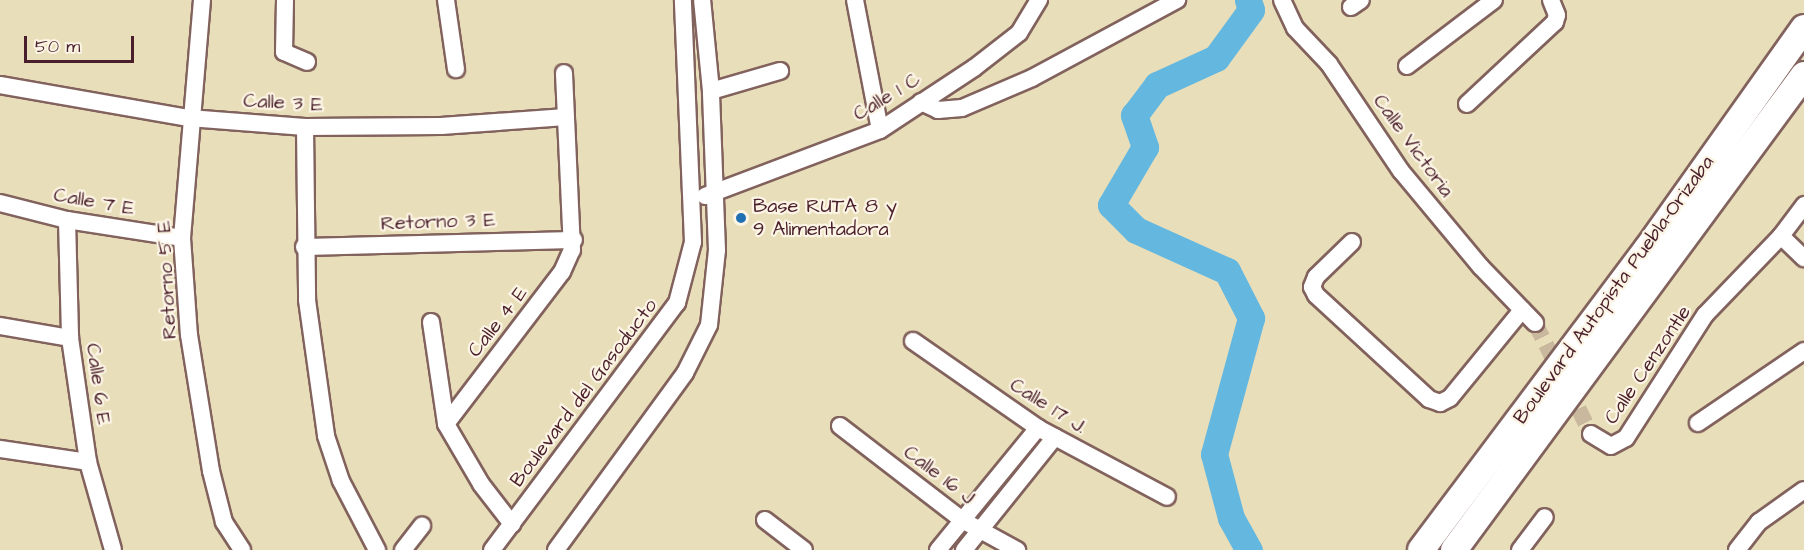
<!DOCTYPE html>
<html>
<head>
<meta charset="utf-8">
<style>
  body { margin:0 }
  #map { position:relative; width:1804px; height:550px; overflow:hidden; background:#e9deba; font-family:"Architects Daughter",sans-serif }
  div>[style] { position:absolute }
  .river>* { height:27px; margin:-13.5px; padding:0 13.5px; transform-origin:13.5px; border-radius:13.5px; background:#64b8e0 }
  .minor-tunnel>* { height:16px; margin-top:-8px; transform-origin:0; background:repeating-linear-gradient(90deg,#c9b89d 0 16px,transparent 0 24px) }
  .roads { filter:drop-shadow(2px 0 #82625d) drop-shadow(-2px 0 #82625d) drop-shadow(0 2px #82625d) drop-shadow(0 -2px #82625d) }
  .minor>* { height:16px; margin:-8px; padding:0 8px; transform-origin:8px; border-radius:8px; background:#fff }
  .highway>* { height:26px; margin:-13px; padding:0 13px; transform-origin:13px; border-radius:13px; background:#fff }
  .dots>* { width:16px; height:16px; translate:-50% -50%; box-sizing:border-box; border:3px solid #fcf5e5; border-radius:50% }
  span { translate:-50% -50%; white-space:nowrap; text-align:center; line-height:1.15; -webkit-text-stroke:4.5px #fcf5e5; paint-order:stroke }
  .street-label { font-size:20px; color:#4a1f2b }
  .poi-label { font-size:20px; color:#4a1f2b }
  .left { translate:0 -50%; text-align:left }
  .scale { position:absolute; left:24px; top:36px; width:110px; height:27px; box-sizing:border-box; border:3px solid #4a1f2b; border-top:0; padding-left:8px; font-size:18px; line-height:21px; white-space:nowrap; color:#4a1f2b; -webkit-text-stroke:4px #fcf5e5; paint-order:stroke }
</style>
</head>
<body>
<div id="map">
  <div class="river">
    <i style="left:1248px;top:0;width:10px;rotate:73deg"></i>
    <i style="left:1251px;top:10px;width:59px;rotate:126.1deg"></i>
    <i style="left:1216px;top:58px;width:65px;rotate:155.4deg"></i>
    <i style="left:1157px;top:85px;width:38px;rotate:127deg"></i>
    <i style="left:1134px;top:115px;width:34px;rotate:71deg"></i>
    <i style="left:1145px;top:147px;width:67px;rotate:120.4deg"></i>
    <i style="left:1111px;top:205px;width:35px;rotate:45deg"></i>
    <i style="left:1136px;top:230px;width:100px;rotate:24.3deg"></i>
    <i style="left:1227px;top:271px;width:53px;rotate:62.9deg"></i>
    <i style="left:1251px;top:318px;width:141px;rotate:105.2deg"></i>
    <i style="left:1214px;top:454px;width:66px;rotate:75.1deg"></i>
    <i style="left:1231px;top:518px;width:37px;rotate:61deg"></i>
  </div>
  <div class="minor-tunnel">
    <i style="left:1535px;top:323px;width:124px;rotate:63.2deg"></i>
  </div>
  <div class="roads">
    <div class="minor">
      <i style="left:202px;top:0;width:239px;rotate:94.8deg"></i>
      <i style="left:182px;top:238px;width:97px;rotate:85.9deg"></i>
      <i style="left:189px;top:335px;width:138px;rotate:80.8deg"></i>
      <i style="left:211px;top:471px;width:53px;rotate:75.7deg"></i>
      <i style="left:224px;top:522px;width:33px;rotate:57deg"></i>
      <i style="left:285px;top:0;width:52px;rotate:91.1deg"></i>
      <i style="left:284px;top:52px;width:25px;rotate:23deg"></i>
      <i style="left:446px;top:0;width:70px;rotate:81.8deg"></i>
      <i style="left:855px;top:0;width:132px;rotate:79.1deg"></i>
      <i style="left:1282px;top:0;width:31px;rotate:65deg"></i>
      <i style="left:1295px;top:28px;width:50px;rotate:46.6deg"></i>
      <i style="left:1329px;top:64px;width:129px;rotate:56.1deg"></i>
      <i style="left:1401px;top:171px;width:125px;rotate:50.2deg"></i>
      <i style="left:1481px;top:267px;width:78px;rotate:46deg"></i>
      <i style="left:1351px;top:7px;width:12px;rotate:-35deg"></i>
      <i style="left:1407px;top:66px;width:109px;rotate:-37.2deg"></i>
      <i style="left:0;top:85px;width:192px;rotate:9.9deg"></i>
      <i style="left:189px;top:118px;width:116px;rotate:4.4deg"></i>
      <i style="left:305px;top:127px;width:136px;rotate:-0.4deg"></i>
      <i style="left:441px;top:126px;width:125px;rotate:-4.1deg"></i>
      <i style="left:711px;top:91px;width:72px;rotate:-16.2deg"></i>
      <i style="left:921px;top:102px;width:19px;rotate:25deg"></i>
      <i style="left:938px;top:110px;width:24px;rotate:-5deg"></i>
      <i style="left:962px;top:108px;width:76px;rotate:-23.2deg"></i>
      <i style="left:1032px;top:78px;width:165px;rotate:-28.3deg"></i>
      <i style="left:1467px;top:104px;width:120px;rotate:-43deg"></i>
      <i style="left:1555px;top:22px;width:7px;rotate:-74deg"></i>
      <i style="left:1557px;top:15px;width:16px;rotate:-112deg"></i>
      <i style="left:305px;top:127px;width:173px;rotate:89.3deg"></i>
      <i style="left:307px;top:300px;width:137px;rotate:82deg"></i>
      <i style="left:326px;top:436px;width:47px;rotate:71.6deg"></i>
      <i style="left:341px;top:481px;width:78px;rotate:62.4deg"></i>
      <i style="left:705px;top:196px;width:187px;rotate:-20.7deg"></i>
      <i style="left:880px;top:130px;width:113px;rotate:-33.4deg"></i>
      <i style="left:974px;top:68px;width:57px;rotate:-37.9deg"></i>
      <i style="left:1019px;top:33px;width:39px;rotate:-59deg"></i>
      <i style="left:0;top:203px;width:69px;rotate:14.2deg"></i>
      <i style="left:67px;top:220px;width:116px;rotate:8.9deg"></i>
      <i style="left:67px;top:220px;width:118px;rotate:88.5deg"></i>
      <i style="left:70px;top:338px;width:125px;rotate:81.7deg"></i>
      <i style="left:88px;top:462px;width:91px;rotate:74.1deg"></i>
      <i style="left:1781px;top:236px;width:32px;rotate:44deg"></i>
      <i style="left:1352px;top:242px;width:50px;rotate:135.8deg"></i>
      <i style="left:1316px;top:277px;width:11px;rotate:112deg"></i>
      <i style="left:1312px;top:287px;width:9px;rotate:63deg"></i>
      <i style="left:1316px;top:295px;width:154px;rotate:42.6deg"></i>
      <i style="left:1429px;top:399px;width:12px;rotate:20deg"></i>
      <i style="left:1440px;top:403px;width:11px;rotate:-27deg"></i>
      <i style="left:1450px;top:398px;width:114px;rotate:-50.7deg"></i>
      <i style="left:304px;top:247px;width:270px;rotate:-1.5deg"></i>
      <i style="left:431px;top:322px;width:103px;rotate:81.6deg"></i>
      <i style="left:446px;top:424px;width:69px;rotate:59.7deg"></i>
      <i style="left:481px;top:484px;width:51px;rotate:52.2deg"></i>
      <i style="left:0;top:326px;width:71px;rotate:9.7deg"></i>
      <i style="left:913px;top:341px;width:152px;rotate:34.8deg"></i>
      <i style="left:1038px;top:428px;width:146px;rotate:28.1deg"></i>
      <i style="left:1698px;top:423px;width:128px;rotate:-34.2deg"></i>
      <i style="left:446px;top:424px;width:191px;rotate:-52.7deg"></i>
      <i style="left:562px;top:272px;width:24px;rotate:-66deg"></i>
      <i style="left:572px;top:250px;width:177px;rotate:-92.6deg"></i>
      <i style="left:840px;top:426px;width:154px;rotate:37.6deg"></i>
      <i style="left:962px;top:520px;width:63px;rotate:28.6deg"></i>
      <i style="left:1591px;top:434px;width:23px;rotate:31deg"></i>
      <i style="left:1611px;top:446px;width:17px;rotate:-28deg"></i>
      <i style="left:1626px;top:438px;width:146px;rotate:-57.3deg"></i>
      <i style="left:1705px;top:315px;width:110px;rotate:-46.1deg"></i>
      <i style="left:1781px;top:236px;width:39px;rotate:-53deg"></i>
      <i style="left:0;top:449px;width:89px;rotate:8.4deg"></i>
      <i style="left:765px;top:520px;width:49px;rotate:37.6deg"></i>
      <i style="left:403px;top:550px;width:31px;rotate:-52deg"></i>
      <i style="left:492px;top:550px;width:309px;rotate:-53.2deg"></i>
      <i style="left:677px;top:303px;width:63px;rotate:-75.3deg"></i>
      <i style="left:693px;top:242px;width:242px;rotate:-92.4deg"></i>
      <i style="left:556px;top:550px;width:219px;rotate:-53.9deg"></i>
      <i style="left:685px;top:373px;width:54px;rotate:-63.4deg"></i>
      <i style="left:709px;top:325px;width:75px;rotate:-83.9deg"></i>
      <i style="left:717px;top:250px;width:159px;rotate:-92.2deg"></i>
      <i style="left:711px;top:91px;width:91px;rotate:-95.6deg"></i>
      <i style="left:938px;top:550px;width:158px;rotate:-50.7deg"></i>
      <i style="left:964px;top:550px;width:145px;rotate:-51.2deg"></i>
      <i style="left:1520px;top:550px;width:41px;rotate:-52.9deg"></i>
      <i style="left:1737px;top:550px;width:36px;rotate:-52deg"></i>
      <i style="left:1759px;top:522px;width:55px;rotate:-35.4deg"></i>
    </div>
    <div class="highway">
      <i style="left:1421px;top:550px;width:376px;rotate:-53.1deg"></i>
      <i style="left:1647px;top:249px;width:271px;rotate:-54.6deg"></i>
      <i style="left:1454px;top:550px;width:590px;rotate:-53.62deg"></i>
    </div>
  </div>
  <div class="dots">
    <i style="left:741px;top:218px;background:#1f6fb2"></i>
  </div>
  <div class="street-label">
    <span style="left:887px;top:97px;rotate:-31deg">Calle 1 C</span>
    <span style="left:283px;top:103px;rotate:3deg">Calle 3 E</span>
    <span style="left:1413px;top:146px;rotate:54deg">Calle Victoria</span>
    <span style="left:94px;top:202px;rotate:10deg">Calle 7 E</span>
    <span style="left:438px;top:222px;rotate:-2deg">Retorno 3 E</span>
    <span style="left:167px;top:280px;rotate:-93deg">Retorno 5 E</span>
    <span style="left:1614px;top:290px;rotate:-54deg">Boulevard Autopista Puebla-Orizaba</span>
    <span style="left:498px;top:322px;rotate:-52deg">Calle 4 E</span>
    <span style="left:1648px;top:365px;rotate:-56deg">Calle Cenzontle</span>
    <span style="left:98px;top:384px;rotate:82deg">Calle 6 E</span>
    <span style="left:584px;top:393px;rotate:-53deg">Boulevard del Gasoducto</span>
    <span style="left:1048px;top:406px;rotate:32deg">Calle 17 J.</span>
    <span style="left:939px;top:475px;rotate:37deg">Calle 16 J</span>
  </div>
  <div class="poi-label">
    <span class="left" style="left:753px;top:218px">Base RUTA 8 y<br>9 Alimentadora</span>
  </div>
  <div class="scale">50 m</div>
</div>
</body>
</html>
